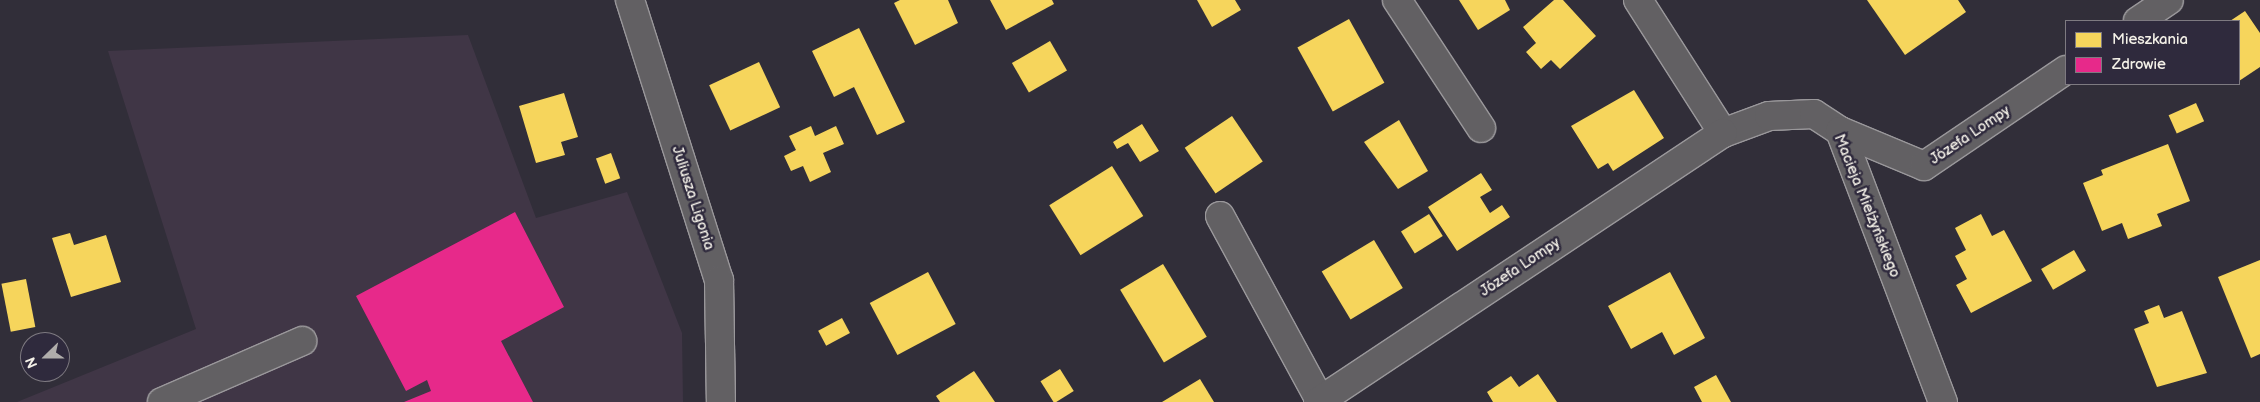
<!DOCTYPE html>
<html>
<head>
<meta charset="utf-8">
<style>
  body { margin:0 }
  #map { position:relative; width:2260px; height:402px; overflow:hidden; background:#312e39; font-family:"Balsamiq Sans",sans-serif }
  div>[style] { position:absolute }
  .built>* { inset:0; background:#403646 }
  .homes>* { inset:0; background:#f6d55c; transform-origin:0 0 }
  .health>* { inset:0; background:#e7298a }
  .roads { filter:drop-shadow(1px 0 #9a989b) drop-shadow(-1px 0 #9a989b) drop-shadow(0 1px #9a989b) drop-shadow(0 -1px #9a989b) }
  .minor>* { height:28px; margin:-14px; padding:0 14px; transform-origin:14px; border-radius:14px; background:#626063 }
  span { translate:-50% -50%; white-space:nowrap; text-align:center; line-height:1.15; -webkit-text-stroke:5px #2f2a3d; paint-order:stroke }
  .street-label { font-size:15px; color:#f4f1e8 }
  .legend { position:absolute; left:2065px; top:20px; width:175px; height:65px; box-sizing:border-box; background:#2f2a3d; border:1px solid #7e7a81; margin:0; padding:6px 9px; list-style:none; font-size:15px; color:#f4f1e8 }
  .legend li { display:flex; align-items:center; gap:10px; height:25px }
  .legend b { width:25px; border:1px solid #7e7a81 }
  .north { position:absolute; left:20px; top:332px; width:50px; height:50px; box-sizing:border-box; background:#2f2a3d; border:1px solid #7e7a81; border-radius:50%; rotate:248deg; font-size:14px; font-weight:700; line-height:20px; text-align:center; color:#f4f1e8 }
  .north::after { content:''; display:block; margin:auto; width:18px; height:22px; background:#b0adab; clip-path:polygon(50% 0,100% 100%,50% 72%,0 100%) }
</style>
</head>
<body>
<div id="map">
  <div class="built">
    <i style="clip-path:polygon(468px 35px,536px 218px,627px 192px,682px 333px,683px 402px,17px 402px,196px 329px,108px 51px)"></i>
  </div>
  <div class="homes">
    <i style="clip-path:polygon(900px 0,948px 0,958px 23px,915px 45px,894px 3px)"></i>
    <i style="clip-path:polygon(990px 0,1052px 0,1054px 4px,1006px 30px)"></i>
    <i style="clip-path:polygon(1197px 0,1235px 0,1241px 10px,1212px 27px)"></i>
    <i style="clip-path:polygon(1459px 0,1505px 0,1510px 10px,1478px 30px)"></i>
    <i style="clip-path:polygon(1554px 0,1563px 0,1596px 36px,1560px 69px,1551px 60px,1541px 69px,1526px 52px,1536px 43px,1523px 27px)"></i>
    <i style="clip-path:polygon(1867px 0,1958px 0,1966px 12px,1905px 55px)"></i>
    <i style="clip-path:polygon(2245px 11px,2260px 33px,2260px 67px,2239px 81px,2239px 21px,2230px 21px)"></i>
    <i style="left:1349px;top:19px;width:73px;height:59px;rotate:61deg"></i>
    <i style="clip-path:polygon(859px 28px,905px 122px,877px 135px,854px 87px,834px 97px,812px 51px)"></i>
    <i style="left:1050px;top:41px;width:34px;height:44px;rotate:60deg"></i>
    <i style="left:759px;top:62px;width:50px;height:55px;rotate:65deg"></i>
    <i style="clip-path:polygon(1634px 90px,1664px 138px,1613px 171px,1608px 163px,1598px 169px,1571px 126px)"></i>
    <i style="clip-path:polygon(564px 93px,578px 137px,561px 142px,565px 155px,536px 163px,519px 106px)"></i>
    <i style="left:2196px;top:103px;width:20px;height:30px;rotate:66deg"></i>
    <i style="left:1232px;top:116px;width:55px;height:57px;rotate:56deg"></i>
    <i style="clip-path:polygon(1399px 120px,1428px 171px,1398px 189px,1364px 142px)"></i>
    <i style="clip-path:polygon(1142px 124px,1159px 151px,1140px 162px,1128px 143px,1117px 149px,1113px 142px)"></i>
    <i style="clip-path:polygon(811px 126px,815px 136px,836px 126px,844px 144px,823px 153px,831px 172px,810px 182px,803px 166px,791px 171px,784px 156px,796px 150px,789px 136px)"></i>
    <i style="clip-path:polygon(2168px 144px,2190px 201px,2157px 214px,2162px 226px,2128px 239px,2122px 223px,2102px 231px,2083px 183px,2103px 175px,2101px 170px)"></i>
    <i style="left:611px;top:153px;width:27px;height:16px;rotate:70deg"></i>
    <i style="left:1112px;top:166px;width:59px;height:74px;rotate:58deg"></i>
    <i style="clip-path:polygon(1481px 173px,1492px 190px,1480px 197px,1490px 213px,1502px 205px,1510px 217px,1457px 251px,1428px 207px)"></i>
    <i style="left:1429px;top:214px;width:26px;height:33px;rotate:58deg"></i>
    <i style="clip-path:polygon(1981px 214px,1992px 236px,2004px 230px,2032px 281px,1971px 313px,1956px 285px,1967px 279px,1955px 256px,1966px 250px,1955px 228px)"></i>
    <i style="clip-path:polygon(70px 233px,74px 245px,106px 235px,121px 282px,71px 297px,52px 238px)"></i>
    <i style="left:1374px;top:240px;width:56px;height:61px;rotate:59deg"></i>
    <i style="left:2074px;top:250px;width:24px;height:38px;rotate:60deg"></i>
    <i style="clip-path:polygon(2260px 260px,2260px 354px,2251px 358px,2218px 277px)"></i>
    <i style="left:1163px;top:264px;width:85px;height:50px;rotate:59deg"></i>
    <i style="left:928px;top:272px;width:59px;height:66px;rotate:62deg"></i>
    <i style="clip-path:polygon(1670px 272px,1705px 338px,1674px 355px,1662px 332px,1631px 349px,1608px 306px)"></i>
    <i style="left:26px;top:279px;width:49px;height:25px;rotate:79deg"></i>
    <i style="clip-path:polygon(2159px 305px,2164px 318px,2182px 311px,2207px 373px,2157px 387px,2134px 329px,2149px 323px,2144px 311px)"></i>
    <i style="left:842px;top:318px;width:17px;height:27px;rotate:62deg"></i>
    <i style="left:1060px;top:369px;width:26px;height:23px;rotate:58deg"></i>
    <i style="clip-path:polygon(974px 371px,995px 402px,940px 402px,936px 396px)"></i>
    <i style="clip-path:polygon(1538px 374px,1557px 402px,1493px 402px,1487px 392px,1511px 376px,1519px 387px)"></i>
    <i style="clip-path:polygon(1716px 375px,1731px 402px,1702px 402px,1694px 387px)"></i>
    <i style="clip-path:polygon(1200px 379px,1214px 402px,1162px 402px)"></i>
  </div>
  <div class="health">
    <i style="clip-path:polygon(515px 212px,564px 307px,501px 341px,533px 402px,404px 402px,431px 391px,427px 380px,406px 391px,356px 296px)"></i>
  </div>
  <div class="roads">
    <div class="minor">
      <i style="left:630px;top:0;width:294px;rotate:72.4deg"></i>
      <i style="left:719px;top:280px;width:122px;rotate:89.1deg"></i>
      <i style="left:1397px;top:0;width:153px;rotate:56.7deg"></i>
      <i style="left:1638px;top:0;width:158px;rotate:57.4deg"></i>
      <i style="left:1723px;top:133px;width:49px;rotate:-20.3deg"></i>
      <i style="left:1769px;top:116px;width:45px;rotate:-2.5deg"></i>
      <i style="left:1814px;top:114px;width:31px;rotate:33deg"></i>
      <i style="left:1840px;top:131px;width:290px;rotate:69.2deg"></i>
      <i style="left:2138px;top:21px;width:37px;rotate:-34deg"></i>
      <i style="left:1840px;top:131px;width:91px;rotate:22.6deg"></i>
      <i style="left:1924px;top:166px;width:171px;rotate:-34.1deg"></i>
      <i style="left:1220px;top:216px;width:212px;rotate:61.5deg"></i>
      <i style="left:162px;top:402px;width:153px;rotate:-23.5deg"></i>
      <i style="left:1318px;top:402px;width:486px;rotate:-33.6deg"></i>
    </div>
  </div>
  <div class="street-label">
    <span style="left:1970px;top:135px;rotate:-34deg">Józefa Lompy</span>
    <span style="left:693px;top:198px;rotate:72deg">Juliusza Ligonia</span>
    <span style="left:1867px;top:206px;rotate:68deg">Macieja Mielżyńskiego</span>
    <span style="left:1520px;top:267px;rotate:-34deg">Józefa Lompy</span>
  </div>
  <ul class="legend">
  <li><b style="height:14px;background:#f6d55c"></b>Mieszkania</li>
  <li><b style="height:14px;background:#e7298a"></b>Zdrowie</li>
  </ul>
  <div class="north">N</div>
</div>
</body>
</html>
